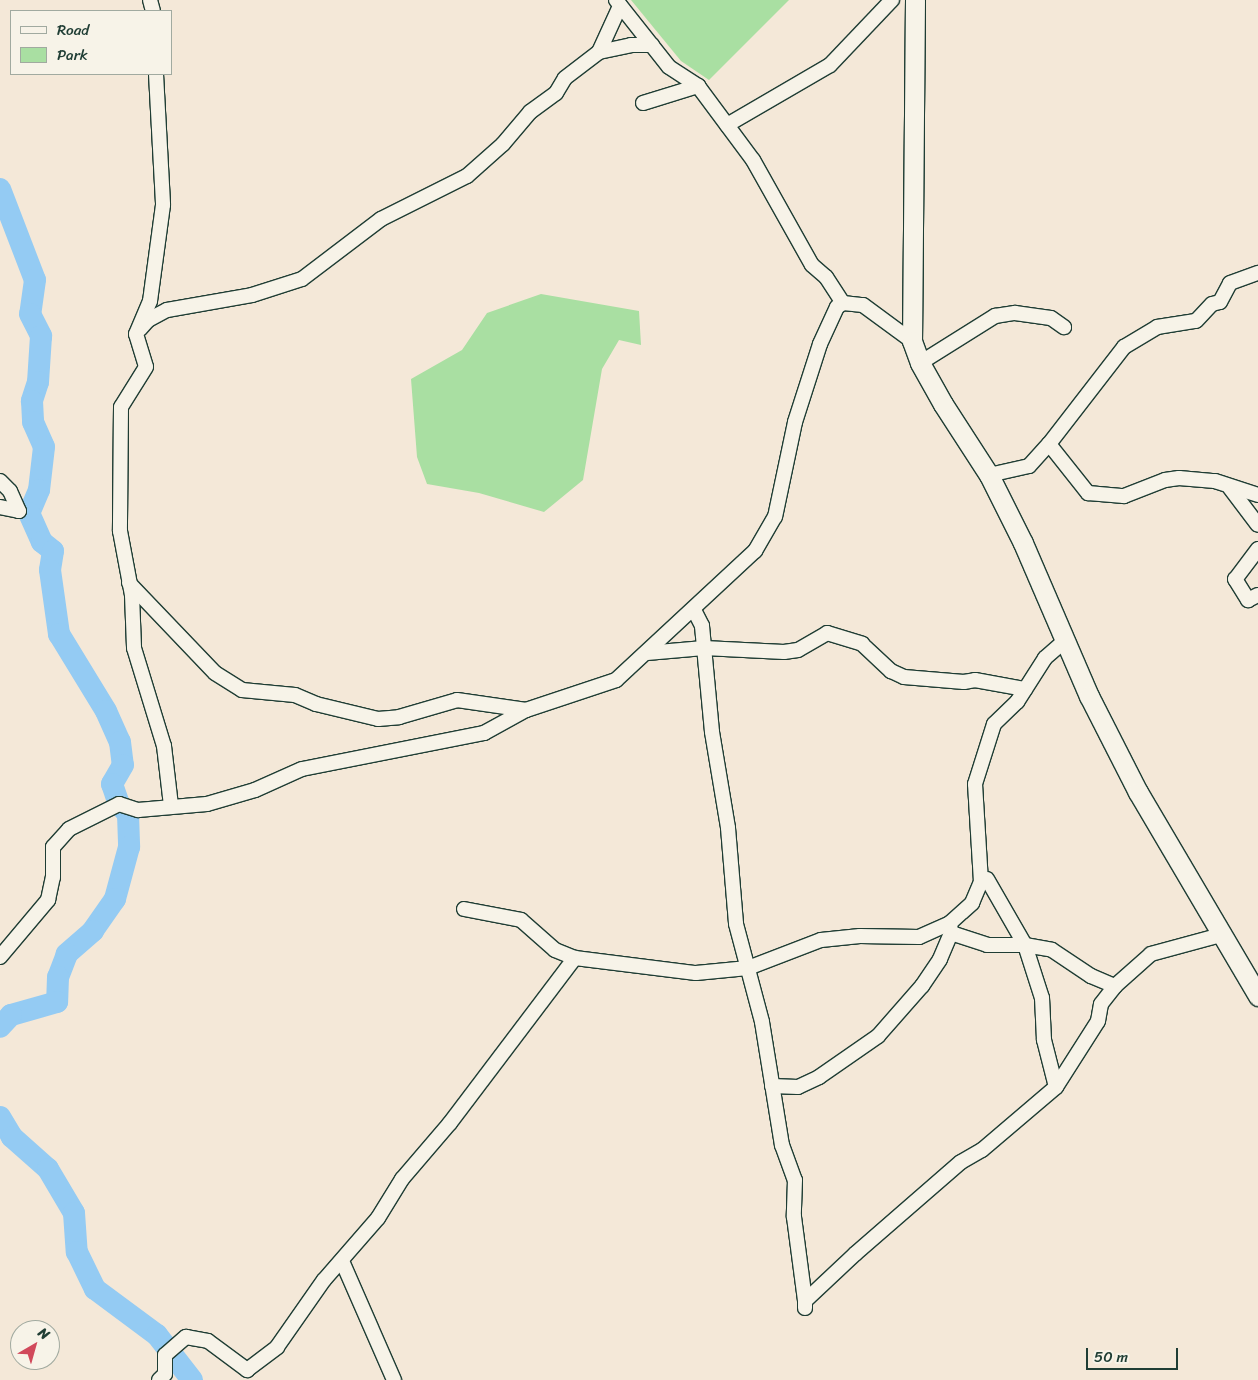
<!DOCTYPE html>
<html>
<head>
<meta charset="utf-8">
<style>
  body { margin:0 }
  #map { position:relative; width:1258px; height:1380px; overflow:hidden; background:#f4e8d8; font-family:Sriracha,sans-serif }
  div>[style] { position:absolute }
  .green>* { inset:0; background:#a9dfa2 }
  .river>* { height:22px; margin:-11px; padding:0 11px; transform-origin:11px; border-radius:11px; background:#94cbf3 }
  .roads { filter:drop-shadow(1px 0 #1f3d34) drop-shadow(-1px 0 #1f3d34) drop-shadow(0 1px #1f3d34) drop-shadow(0 -1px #1f3d34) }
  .street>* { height:14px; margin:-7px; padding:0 7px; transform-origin:7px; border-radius:7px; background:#f7f3e8 }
  .secondary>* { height:19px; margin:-9.5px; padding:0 9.5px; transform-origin:9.5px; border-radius:9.5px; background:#f7f3e8 }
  span { translate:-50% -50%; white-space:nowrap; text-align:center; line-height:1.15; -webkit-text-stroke:4px #f7f3e8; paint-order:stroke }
  .legend { position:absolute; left:10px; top:10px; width:162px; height:65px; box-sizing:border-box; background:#f7f3e8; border:1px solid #a1aaa0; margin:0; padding:6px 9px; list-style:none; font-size:15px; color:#1f3d34 }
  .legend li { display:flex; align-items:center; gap:10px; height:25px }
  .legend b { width:25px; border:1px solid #a1aaa0 }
  .north { position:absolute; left:10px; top:1320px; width:50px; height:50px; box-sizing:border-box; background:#f7f3e8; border:1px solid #a1aaa0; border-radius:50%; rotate:38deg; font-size:14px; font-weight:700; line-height:20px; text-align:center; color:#1f3d34 }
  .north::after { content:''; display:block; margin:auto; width:18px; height:22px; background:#d1495b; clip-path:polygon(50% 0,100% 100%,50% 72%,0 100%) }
  .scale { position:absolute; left:1086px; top:1348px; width:92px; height:22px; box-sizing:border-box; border:2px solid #1f3d34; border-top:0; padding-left:6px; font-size:15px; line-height:18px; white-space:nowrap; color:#1f3d34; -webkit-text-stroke:4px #f7f3e8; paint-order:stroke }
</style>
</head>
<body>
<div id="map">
  <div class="green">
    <i style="clip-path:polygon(631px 0,789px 0,709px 80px,681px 61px)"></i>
    <i style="clip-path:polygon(541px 294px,639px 311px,641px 345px,619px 340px,602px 369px,583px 480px,544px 512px,479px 493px,427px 484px,417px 457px,411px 379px,462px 350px,487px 313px)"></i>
  </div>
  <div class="river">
    <i style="left:0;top:189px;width:97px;rotate:69deg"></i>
    <i style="left:35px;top:280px;width:34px;rotate:98deg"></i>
    <i style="left:30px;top:314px;width:25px;rotate:63deg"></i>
    <i style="left:41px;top:336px;width:46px;rotate:93.7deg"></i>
    <i style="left:38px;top:382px;width:20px;rotate:108deg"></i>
    <i style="left:32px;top:401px;width:21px;rotate:87deg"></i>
    <i style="left:33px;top:422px;width:27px;rotate:66deg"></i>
    <i style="left:44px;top:447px;width:43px;rotate:96.6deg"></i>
    <i style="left:39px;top:490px;width:25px;rotate:113deg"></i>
    <i style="left:29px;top:513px;width:32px;rotate:66deg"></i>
    <i style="left:42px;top:542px;width:14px;rotate:39deg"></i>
    <i style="left:53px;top:551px;width:19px;rotate:99deg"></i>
    <i style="left:50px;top:570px;width:65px;rotate:82deg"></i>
    <i style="left:59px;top:634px;width:90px;rotate:58.6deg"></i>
    <i style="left:106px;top:711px;width:34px;rotate:66deg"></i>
    <i style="left:120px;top:742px;width:23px;rotate:83deg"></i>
    <i style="left:123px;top:765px;width:22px;rotate:120deg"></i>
    <i style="left:112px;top:784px;width:21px;rotate:71deg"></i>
    <i style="left:119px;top:804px;width:13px;rotate:48deg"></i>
    <i style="left:128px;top:814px;width:33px;rotate:88deg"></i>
    <i style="left:129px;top:847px;width:54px;rotate:105.1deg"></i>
    <i style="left:115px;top:899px;width:39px;rotate:125deg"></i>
    <i style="left:93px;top:931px;width:35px;rotate:139deg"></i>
    <i style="left:67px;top:954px;width:25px;rotate:111deg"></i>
    <i style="left:58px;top:977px;width:25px;rotate:92deg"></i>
    <i style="left:57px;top:1002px;width:48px;rotate:164.2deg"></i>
    <i style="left:11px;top:1015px;width:16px;rotate:133deg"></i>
    <i style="left:0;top:1117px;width:23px;rotate:59deg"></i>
    <i style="left:12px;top:1137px;width:48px;rotate:41.6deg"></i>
    <i style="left:48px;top:1169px;width:51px;rotate:59.4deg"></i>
    <i style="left:74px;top:1213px;width:39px;rotate:86deg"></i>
    <i style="left:77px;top:1252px;width:41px;rotate:64.1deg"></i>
    <i style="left:95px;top:1289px;width:77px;rotate:36.6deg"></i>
    <i style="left:157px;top:1335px;width:57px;rotate:52.1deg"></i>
  </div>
  <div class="roads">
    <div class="street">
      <i style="left:150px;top:0;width:11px;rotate:75deg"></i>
      <i style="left:616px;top:0;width:85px;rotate:51.7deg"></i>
      <i style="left:669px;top:67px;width:35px;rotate:33deg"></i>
      <i style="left:698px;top:86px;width:92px;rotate:53.4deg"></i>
      <i style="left:753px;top:160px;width:120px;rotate:60.7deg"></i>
      <i style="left:812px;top:265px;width:18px;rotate:41deg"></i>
      <i style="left:826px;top:277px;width:31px;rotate:57deg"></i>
      <i style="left:599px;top:52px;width:51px;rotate:-65.5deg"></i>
      <i style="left:156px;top:74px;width:131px;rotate:86.9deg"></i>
      <i style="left:163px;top:205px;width:97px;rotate:97.7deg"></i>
      <i style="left:150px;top:301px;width:36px;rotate:113deg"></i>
      <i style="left:136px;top:334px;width:34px;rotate:73deg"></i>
      <i style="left:146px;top:367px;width:47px;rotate:122deg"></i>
      <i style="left:121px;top:407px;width:124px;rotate:90.5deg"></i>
      <i style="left:120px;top:531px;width:65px;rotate:79.4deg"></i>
      <i style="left:132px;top:595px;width:53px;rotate:87.8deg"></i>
      <i style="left:134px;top:648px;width:102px;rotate:73deg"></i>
      <i style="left:164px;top:746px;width:60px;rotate:83.3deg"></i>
      <i style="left:643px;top:103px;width:58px;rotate:-17.2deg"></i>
      <i style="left:727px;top:125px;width:119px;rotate:-30.2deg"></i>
      <i style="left:830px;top:65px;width:90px;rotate:-46.4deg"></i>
      <i style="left:140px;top:329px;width:12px;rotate:-48deg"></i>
      <i style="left:148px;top:320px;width:21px;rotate:-28deg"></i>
      <i style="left:167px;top:310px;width:86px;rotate:-10deg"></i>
      <i style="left:252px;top:295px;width:52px;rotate:-17.7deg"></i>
      <i style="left:302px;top:279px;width:99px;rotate:-37.2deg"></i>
      <i style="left:381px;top:219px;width:96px;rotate:-26.6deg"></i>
      <i style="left:467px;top:176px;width:48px;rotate:-41.6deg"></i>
      <i style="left:503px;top:144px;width:42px;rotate:-49.8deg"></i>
      <i style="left:530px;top:112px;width:32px;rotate:-36deg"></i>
      <i style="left:556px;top:93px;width:17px;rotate:-59deg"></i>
      <i style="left:565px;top:78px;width:43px;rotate:-37.4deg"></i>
      <i style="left:599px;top:52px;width:33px;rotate:-12deg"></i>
      <i style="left:631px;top:45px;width:21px"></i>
      <i style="left:920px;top:363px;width:89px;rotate:-32.1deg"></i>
      <i style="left:995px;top:316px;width:20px;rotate:-9deg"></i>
      <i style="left:1015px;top:313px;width:36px;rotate:8deg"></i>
      <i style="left:1051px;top:318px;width:16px;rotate:35deg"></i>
      <i style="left:1049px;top:444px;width:63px;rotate:51.5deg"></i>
      <i style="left:1088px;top:493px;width:36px;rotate:5deg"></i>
      <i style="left:1124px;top:496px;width:44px;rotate:-21.3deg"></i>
      <i style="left:1165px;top:480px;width:14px;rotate:-8deg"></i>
      <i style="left:1179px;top:478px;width:36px;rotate:5deg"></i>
      <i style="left:1215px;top:481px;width:45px;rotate:18deg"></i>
      <i style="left:989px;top:475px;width:41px;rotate:-12.7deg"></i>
      <i style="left:1029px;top:466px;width:30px;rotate:-48deg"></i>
      <i style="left:1049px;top:444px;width:123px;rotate:-52.3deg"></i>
      <i style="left:1124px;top:347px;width:39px;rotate:-31deg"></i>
      <i style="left:1157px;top:327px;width:39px;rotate:-9deg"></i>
      <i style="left:1196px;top:321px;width:23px;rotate:-47deg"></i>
      <i style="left:1212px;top:304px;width:8px;rotate:-14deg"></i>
      <i style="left:1220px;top:302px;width:21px;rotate:-62deg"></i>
      <i style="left:1230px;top:283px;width:30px;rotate:-20deg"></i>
      <i style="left:0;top:481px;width:14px;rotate:45deg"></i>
      <i style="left:10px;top:491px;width:22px;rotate:66deg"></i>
      <i style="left:19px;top:511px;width:19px;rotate:-168deg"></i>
      <i style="left:1230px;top:488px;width:46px;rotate:52.9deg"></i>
      <i style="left:1258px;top:549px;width:38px;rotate:127deg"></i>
      <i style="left:1235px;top:579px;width:25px;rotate:58deg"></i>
      <i style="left:1248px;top:600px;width:11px;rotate:-27deg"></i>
      <i style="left:129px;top:583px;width:124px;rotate:46.3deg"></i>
      <i style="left:215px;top:673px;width:32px;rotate:32deg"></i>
      <i style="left:242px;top:690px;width:53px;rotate:5.4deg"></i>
      <i style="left:295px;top:695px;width:23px;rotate:23deg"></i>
      <i style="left:316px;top:704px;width:64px;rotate:13.6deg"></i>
      <i style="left:378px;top:719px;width:21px;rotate:-5deg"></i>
      <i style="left:399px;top:717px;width:60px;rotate:-16.3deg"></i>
      <i style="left:457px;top:700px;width:70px;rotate:8.2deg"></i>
      <i style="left:526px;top:710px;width:95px;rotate:-18.4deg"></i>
      <i style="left:616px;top:680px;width:190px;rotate:-42.9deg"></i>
      <i style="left:755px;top:551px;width:39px;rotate:-60deg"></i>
      <i style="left:775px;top:517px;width:97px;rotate:-78.1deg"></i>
      <i style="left:795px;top:422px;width:82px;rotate:-72.2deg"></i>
      <i style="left:820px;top:344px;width:41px;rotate:-65.3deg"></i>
      <i style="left:837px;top:307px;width:7px;rotate:-34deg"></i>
      <i style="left:843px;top:303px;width:20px;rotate:6deg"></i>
      <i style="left:863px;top:305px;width:61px;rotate:36.3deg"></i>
      <i style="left:694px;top:610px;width:18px;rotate:63deg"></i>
      <i style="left:702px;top:626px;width:106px;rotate:84.6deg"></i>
      <i style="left:712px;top:732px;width:97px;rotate:80.5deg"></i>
      <i style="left:728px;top:828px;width:96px;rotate:85.2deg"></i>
      <i style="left:736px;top:924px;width:101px;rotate:75.1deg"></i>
      <i style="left:762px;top:1022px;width:125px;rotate:80.8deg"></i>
      <i style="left:782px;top:1145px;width:37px;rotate:70deg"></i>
      <i style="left:795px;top:1180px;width:37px;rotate:92deg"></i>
      <i style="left:794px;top:1217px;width:85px;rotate:82.5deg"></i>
      <i style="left:647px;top:653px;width:57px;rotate:-5deg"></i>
      <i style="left:704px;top:648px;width:80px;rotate:2.9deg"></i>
      <i style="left:784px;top:652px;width:14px;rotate:-8deg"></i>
      <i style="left:798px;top:650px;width:34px;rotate:-30deg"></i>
      <i style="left:827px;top:633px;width:37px;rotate:17deg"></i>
      <i style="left:862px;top:644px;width:40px;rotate:43deg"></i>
      <i style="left:891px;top:671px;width:14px;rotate:25deg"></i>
      <i style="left:904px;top:677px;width:60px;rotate:4.8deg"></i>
      <i style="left:964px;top:682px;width:11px;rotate:-10deg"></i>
      <i style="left:975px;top:680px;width:51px;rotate:10.2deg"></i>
      <i style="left:464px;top:909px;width:58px;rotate:10.9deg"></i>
      <i style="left:521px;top:920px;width:45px;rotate:41.4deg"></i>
      <i style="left:555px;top:950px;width:22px;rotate:22deg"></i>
      <i style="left:575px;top:958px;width:122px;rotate:7.1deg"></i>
      <i style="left:696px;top:973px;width:52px;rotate:-5.5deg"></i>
      <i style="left:748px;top:968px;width:78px;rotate:-21deg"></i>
      <i style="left:821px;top:940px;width:39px;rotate:-6deg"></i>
      <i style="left:860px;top:936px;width:59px;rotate:1deg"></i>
      <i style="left:919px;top:937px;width:34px;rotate:-24deg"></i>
      <i style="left:950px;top:923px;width:30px;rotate:-42deg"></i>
      <i style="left:972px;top:903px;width:23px;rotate:-67deg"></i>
      <i style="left:981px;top:882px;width:98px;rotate:-93.5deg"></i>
      <i style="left:975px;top:784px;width:63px;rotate:-72.4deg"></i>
      <i style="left:994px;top:724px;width:32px;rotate:-44deg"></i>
      <i style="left:1017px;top:702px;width:52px;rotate:-57.5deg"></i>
      <i style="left:1045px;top:658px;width:28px;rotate:-41deg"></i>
      <i style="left:951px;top:933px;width:38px;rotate:18deg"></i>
      <i style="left:987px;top:945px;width:38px"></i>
      <i style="left:1025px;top:945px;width:76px;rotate:-119.9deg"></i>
      <i style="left:0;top:957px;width:75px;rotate:-49.9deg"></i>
      <i style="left:48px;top:900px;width:24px;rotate:-78deg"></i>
      <i style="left:53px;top:877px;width:30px;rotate:-90deg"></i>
      <i style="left:53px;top:847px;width:24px;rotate:-48deg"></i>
      <i style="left:69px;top:829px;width:56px;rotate:-26.6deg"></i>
      <i style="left:119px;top:804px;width:20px;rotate:18deg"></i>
      <i style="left:138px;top:810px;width:69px;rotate:-5deg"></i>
      <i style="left:207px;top:804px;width:50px;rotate:-16.3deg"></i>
      <i style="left:255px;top:790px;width:51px;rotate:-24.1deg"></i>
      <i style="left:302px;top:769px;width:186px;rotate:-11.2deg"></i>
      <i style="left:484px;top:733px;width:48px;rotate:-28.7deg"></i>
      <i style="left:772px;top:1086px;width:26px;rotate:2deg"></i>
      <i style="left:798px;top:1087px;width:23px;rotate:-25deg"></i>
      <i style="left:819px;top:1077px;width:72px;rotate:-34.8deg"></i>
      <i style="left:878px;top:1036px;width:67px;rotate:-48.7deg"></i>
      <i style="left:922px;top:986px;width:32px;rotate:-56deg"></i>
      <i style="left:940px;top:959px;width:28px;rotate:-67deg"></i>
      <i style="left:951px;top:933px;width:10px;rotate:-96deg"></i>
      <i style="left:1056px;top:1087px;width:49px;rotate:-104.3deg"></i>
      <i style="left:1044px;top:1040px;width:42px;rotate:-92.7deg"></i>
      <i style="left:1042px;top:998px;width:56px;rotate:-107.8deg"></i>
      <i style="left:1025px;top:945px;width:27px;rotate:10deg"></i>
      <i style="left:1052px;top:950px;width:47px;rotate:33.7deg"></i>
      <i style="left:1091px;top:976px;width:26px;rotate:23deg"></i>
      <i style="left:342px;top:1261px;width:130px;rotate:66.4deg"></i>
      <i style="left:805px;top:1308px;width:7px;rotate:-90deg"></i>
      <i style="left:805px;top:1301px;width:69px;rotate:-43.2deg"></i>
      <i style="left:855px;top:1254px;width:140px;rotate:-41deg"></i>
      <i style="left:961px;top:1162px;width:24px;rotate:-30deg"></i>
      <i style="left:982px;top:1150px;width:97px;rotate:-40.4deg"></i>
      <i style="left:1056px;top:1087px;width:78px;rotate:-57.5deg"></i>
      <i style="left:1098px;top:1021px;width:17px;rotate:-80deg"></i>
      <i style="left:1101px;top:1004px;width:23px;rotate:-52deg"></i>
      <i style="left:1115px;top:986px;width:48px;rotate:-41.6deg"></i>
      <i style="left:1151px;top:954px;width:73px;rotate:-15.2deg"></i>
      <i style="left:159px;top:1380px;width:8px;rotate:-45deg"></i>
      <i style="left:165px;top:1374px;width:19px;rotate:-90deg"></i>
      <i style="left:165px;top:1355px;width:28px;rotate:-41deg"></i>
      <i style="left:186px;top:1337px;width:22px;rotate:10deg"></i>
      <i style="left:208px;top:1341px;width:49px;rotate:36.6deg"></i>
      <i style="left:247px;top:1370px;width:38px;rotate:-37deg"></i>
      <i style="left:277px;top:1347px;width:82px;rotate:-55deg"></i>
      <i style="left:324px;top:1280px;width:82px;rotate:-48.9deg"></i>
      <i style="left:378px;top:1218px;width:46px;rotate:-58.4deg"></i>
      <i style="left:402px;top:1179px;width:74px;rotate:-49.4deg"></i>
      <i style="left:450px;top:1123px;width:207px;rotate:-52.9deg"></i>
    </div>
    <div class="secondary">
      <i style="left:915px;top:0;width:341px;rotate:90.5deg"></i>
      <i style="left:912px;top:341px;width:23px;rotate:70deg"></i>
      <i style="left:920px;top:363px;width:47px;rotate:60.7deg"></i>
      <i style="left:943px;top:404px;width:85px;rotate:57.1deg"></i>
      <i style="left:989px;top:475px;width:76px;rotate:63.4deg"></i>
      <i style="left:1023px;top:543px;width:167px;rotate:66.7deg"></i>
      <i style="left:1089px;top:696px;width:108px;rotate:63deg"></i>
      <i style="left:1138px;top:792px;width:237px;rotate:59.5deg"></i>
    </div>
  </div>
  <ul class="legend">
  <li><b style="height:6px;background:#f7f3e8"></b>Road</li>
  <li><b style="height:14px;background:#a9dfa2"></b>Park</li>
  </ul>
  <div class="north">N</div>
  <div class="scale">50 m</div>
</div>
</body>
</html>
